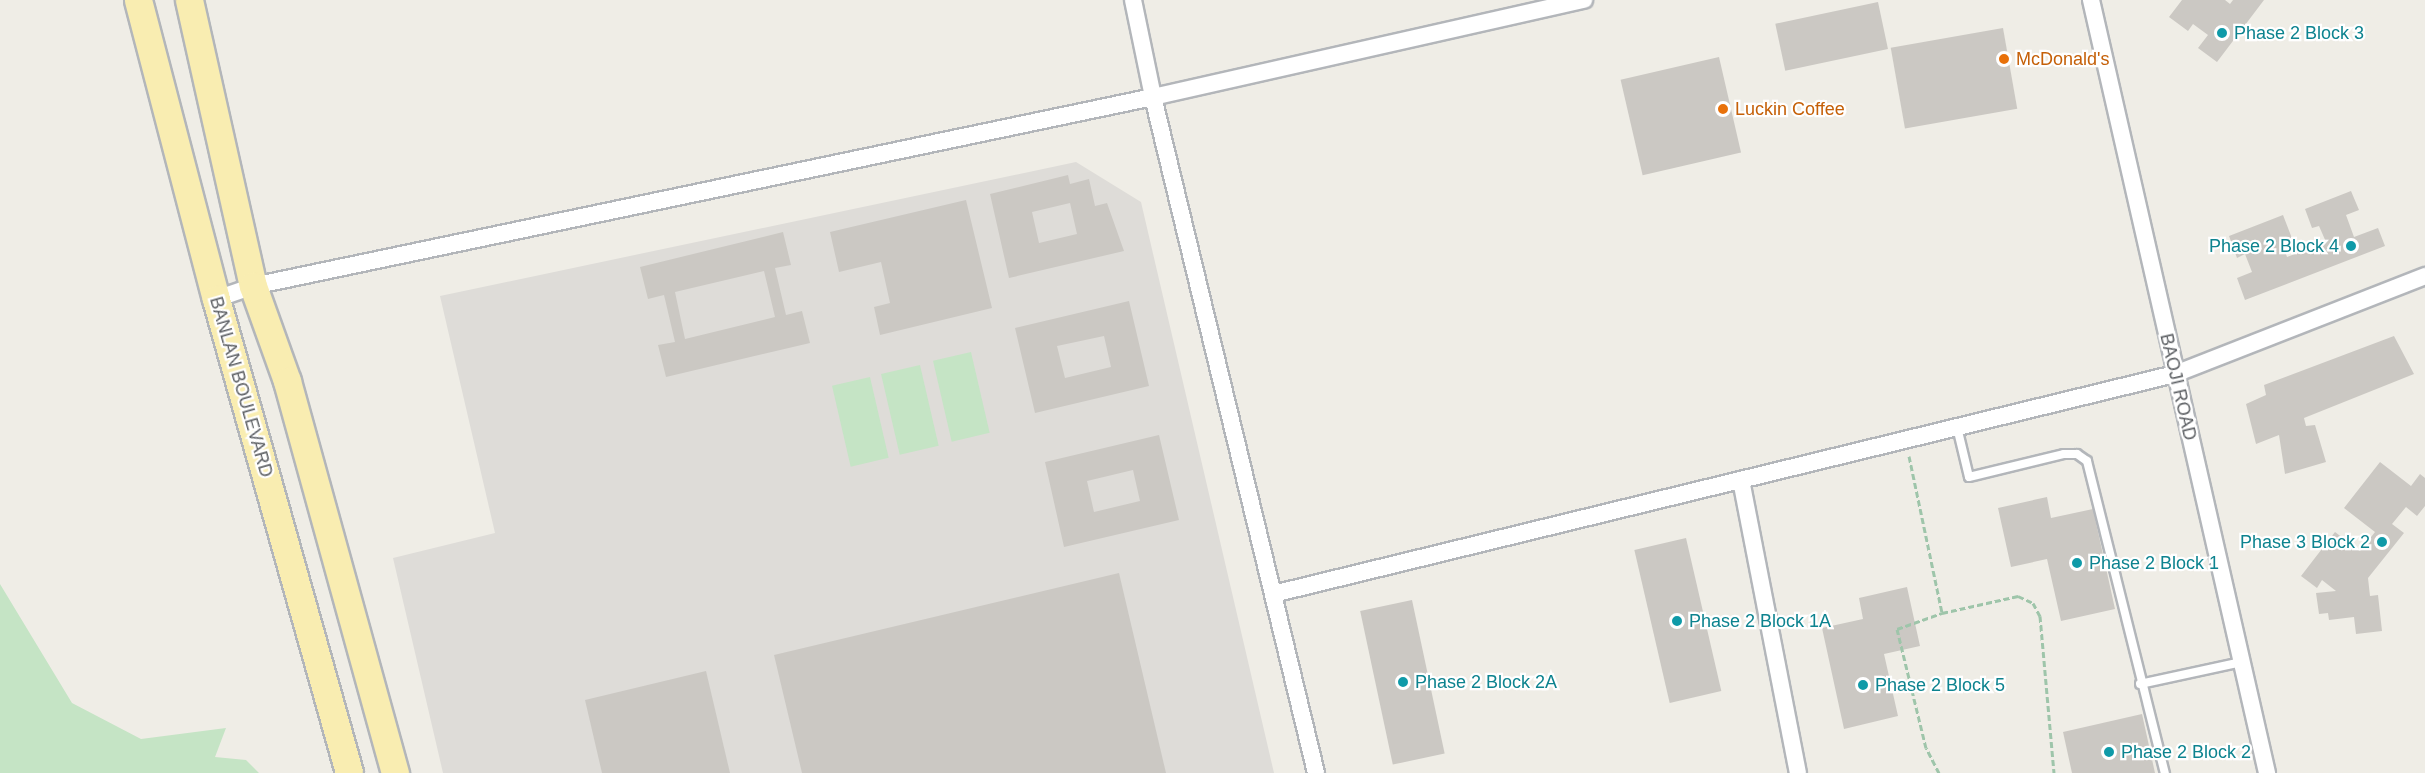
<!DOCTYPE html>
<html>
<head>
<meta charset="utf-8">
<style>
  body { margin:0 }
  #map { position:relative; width:2425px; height:773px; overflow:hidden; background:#efede6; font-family:Helvetica,sans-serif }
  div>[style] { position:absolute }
  .industrial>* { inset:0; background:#dedcd8 }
  .green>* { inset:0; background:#c5e4c5; transform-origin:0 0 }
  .building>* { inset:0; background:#cbc8c3; transform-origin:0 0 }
  .path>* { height:3px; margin-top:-1.5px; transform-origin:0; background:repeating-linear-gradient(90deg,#9ec5aa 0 6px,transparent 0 9px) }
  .roads { filter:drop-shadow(2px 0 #b3b6ba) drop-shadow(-2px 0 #b3b6ba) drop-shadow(0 2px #b3b6ba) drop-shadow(0 -2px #b3b6ba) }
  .lane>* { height:8px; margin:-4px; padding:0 4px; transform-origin:4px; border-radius:4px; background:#fff }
  .street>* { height:16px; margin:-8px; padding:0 8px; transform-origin:8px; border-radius:8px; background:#fff }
  .primary>* { height:27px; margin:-13.5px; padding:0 13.5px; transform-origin:13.5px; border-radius:13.5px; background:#f9edb1 }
  .dots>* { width:16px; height:16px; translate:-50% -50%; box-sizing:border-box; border:3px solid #fff; border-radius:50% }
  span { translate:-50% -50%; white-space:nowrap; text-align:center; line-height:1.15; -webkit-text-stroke:4.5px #fff; paint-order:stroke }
  .culture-label { font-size:18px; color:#0d838f }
  .left { translate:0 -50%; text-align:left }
  .right { translate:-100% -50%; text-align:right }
  .food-label { font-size:18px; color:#c56008 }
  .street-label { font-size:18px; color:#5e6165 }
</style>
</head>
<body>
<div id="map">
  <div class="industrial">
    <i style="clip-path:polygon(1076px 162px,1141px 202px,1274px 773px,443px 773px,393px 558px,495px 533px,440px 296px)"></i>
  </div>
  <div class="green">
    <i style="left:971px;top:352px;width:83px;height:39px;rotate:77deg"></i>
    <i style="left:920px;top:365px;width:83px;height:40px;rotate:77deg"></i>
    <i style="left:870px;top:377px;width:83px;height:39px;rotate:77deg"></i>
    <i style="clip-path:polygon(0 584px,72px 703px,141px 739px,226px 728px,215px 757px,246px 760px,259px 773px,0 773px)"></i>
  </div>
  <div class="building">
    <i style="clip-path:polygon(2182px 0,2225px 0,2230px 4px,2233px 0,2264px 0,2217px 62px,2198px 48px,2208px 35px,2193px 24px,2188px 31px,2169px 17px)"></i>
    <i style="left:1878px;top:2px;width:48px;height:105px;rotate:78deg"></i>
    <i style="left:2003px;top:28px;width:82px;height:114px;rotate:80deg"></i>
    <i style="left:1719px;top:57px;width:98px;height:101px;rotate:77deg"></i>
    <i style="clip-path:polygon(evenodd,1068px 175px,1070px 184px,1089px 179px,1095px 206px,1107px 203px,1124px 251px,1009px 278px,990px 194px,1068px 175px,1070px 203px,1077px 234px,1039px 243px,1032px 212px,1070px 203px)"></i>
    <i style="clip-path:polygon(2351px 191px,2359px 210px,2346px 215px,2354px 237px,2378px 228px,2385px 246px,2245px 300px,2237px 278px,2252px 272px,2245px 254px,2237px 258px,2229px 236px,2283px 215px,2293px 241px,2283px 245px,2287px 257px,2326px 242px,2319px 226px,2312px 228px,2305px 209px)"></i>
    <i style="clip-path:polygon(966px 200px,992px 308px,880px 335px,874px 307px,890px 303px,881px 262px,839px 272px,830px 232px)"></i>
    <i style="clip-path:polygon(evenodd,783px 232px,791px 265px,775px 268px,786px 315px,802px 311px,810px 343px,666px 377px,658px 345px,675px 342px,664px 295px,648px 299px,640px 267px,783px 232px,764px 271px,775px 317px,685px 339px,675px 292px,764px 271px)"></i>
    <i style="clip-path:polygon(evenodd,1129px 301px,1149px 386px,1035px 413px,1015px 328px,1129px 301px,1104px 336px,1111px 367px,1065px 378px,1057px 346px,1104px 336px)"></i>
    <i style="clip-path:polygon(2394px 336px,2414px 374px,2304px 418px,2306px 426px,2315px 425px,2326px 462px,2285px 474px,2279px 435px,2256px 444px,2246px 404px,2266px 395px,2264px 385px)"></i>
    <i style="clip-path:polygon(evenodd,1159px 435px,1179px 520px,1064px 547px,1045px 462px,1159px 435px,1133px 470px,1140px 501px,1094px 512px,1087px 481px,1133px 470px)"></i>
    <i style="clip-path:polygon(2380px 462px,2411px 486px,2420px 474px,2425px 478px,2425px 506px,2417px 516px,2406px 507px,2392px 524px,2404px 533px,2368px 578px,2370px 596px,2378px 595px,2382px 631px,2356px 634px,2354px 617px,2329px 620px,2328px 613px,2319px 614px,2316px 593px,2336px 591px,2322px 580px,2317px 588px,2301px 576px,2335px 532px,2360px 551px,2375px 532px,2344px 508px)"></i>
    <i style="clip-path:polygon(2047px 497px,2051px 518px,2093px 509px,2115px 609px,2061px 621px,2047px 559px,2011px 567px,1998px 508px)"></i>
    <i style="left:1686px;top:538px;width:157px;height:53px;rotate:77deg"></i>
    <i style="clip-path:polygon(1119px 573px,1166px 773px,802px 773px,774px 655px)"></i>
    <i style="clip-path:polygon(1907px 587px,1920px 646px,1884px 654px,1898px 716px,1844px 729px,1822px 628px,1863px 619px,1859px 598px)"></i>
    <i style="left:1412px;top:600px;width:157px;height:53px;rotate:78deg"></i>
    <i style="clip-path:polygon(706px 671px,730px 773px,602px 773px,585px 700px)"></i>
    <i style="clip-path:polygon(2142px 714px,2155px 773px,2072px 773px,2063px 732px)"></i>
  </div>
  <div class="path">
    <i style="left:1909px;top:456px;width:160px;rotate:78.1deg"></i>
    <i style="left:1942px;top:613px;width:78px;rotate:-12.6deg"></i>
    <i style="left:2018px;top:596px;width:17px;rotate:25deg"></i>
    <i style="left:2033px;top:603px;width:15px;rotate:62deg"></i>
    <i style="left:2040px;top:616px;width:158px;rotate:84.9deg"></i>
    <i style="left:1939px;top:773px;width:28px;rotate:-117deg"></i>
    <i style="left:1926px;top:748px;width:122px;rotate:-103.7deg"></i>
    <i style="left:1897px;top:629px;width:48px;rotate:-19.6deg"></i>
  </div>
  <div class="roads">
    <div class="lane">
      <i style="left:1957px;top:427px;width:51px;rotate:76.5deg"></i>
      <i style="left:1969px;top:477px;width:98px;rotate:-13.6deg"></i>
      <i style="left:2064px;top:454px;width:13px"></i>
      <i style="left:2077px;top:454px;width:12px;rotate:35deg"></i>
      <i style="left:2087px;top:461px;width:322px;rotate:76deg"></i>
      <i style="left:2140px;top:684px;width:104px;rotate:-12.2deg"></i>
    </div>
    <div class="street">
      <i style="left:1133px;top:0;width:99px;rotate:78.3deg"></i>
      <i style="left:1153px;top:97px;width:695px;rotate:76.44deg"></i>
      <i style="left:2091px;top:0;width:793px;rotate:77.17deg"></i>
      <i style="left:216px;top:299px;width:39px;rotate:-19deg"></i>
      <i style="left:253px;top:286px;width:920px;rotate:-11.86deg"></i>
      <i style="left:1153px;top:97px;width:442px;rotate:-12.7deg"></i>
      <i style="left:1741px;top:480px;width:298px;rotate:79deg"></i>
      <i style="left:1273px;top:594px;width:928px;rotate:-13.71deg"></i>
      <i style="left:2175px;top:374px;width:269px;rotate:-21.4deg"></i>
    </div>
    <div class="primary">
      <i style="left:138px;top:0;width:309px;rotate:75.4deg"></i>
      <i style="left:216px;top:299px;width:492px;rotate:74.3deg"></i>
      <i style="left:189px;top:0;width:293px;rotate:77.4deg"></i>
      <i style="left:253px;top:286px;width:101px;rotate:70.3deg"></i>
      <i style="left:287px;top:381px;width:407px;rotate:74.6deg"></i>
    </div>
  </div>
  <div class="dots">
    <i style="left:2222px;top:33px;background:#0f9aa8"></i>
    <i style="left:2004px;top:59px;background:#e8710a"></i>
    <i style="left:1723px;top:109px;background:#e8710a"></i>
    <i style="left:2351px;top:246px;background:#0f9aa8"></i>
    <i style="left:2382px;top:542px;background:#0f9aa8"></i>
    <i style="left:2077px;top:563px;background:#0f9aa8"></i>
    <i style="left:1677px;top:621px;background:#0f9aa8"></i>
    <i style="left:1403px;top:682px;background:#0f9aa8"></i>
    <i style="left:1863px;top:685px;background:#0f9aa8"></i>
    <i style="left:2109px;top:752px;background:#0f9aa8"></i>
  </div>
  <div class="culture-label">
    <span class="left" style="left:2234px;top:33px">Phase 2 Block 3</span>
    <span class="right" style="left:2339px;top:246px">Phase 2 Block 4</span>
    <span class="right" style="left:2370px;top:542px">Phase 3 Block 2</span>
    <span class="left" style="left:2089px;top:563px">Phase 2 Block 1</span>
    <span class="left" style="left:1689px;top:621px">Phase 2 Block 1A</span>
    <span class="left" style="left:1415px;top:682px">Phase 2 Block 2A</span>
    <span class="left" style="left:1875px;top:685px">Phase 2 Block 5</span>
    <span class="left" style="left:2121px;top:752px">Phase 2 Block 2</span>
  </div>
  <div class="food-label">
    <span class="left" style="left:2016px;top:59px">McDonald's</span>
    <span class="left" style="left:1735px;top:109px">Luckin Coffee</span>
  </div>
  <div class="street-label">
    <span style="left:241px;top:387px;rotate:74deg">BANLAN BOULEVARD</span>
    <span style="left:2178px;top:387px;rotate:77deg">BAOJI ROAD</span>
  </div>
</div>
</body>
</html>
